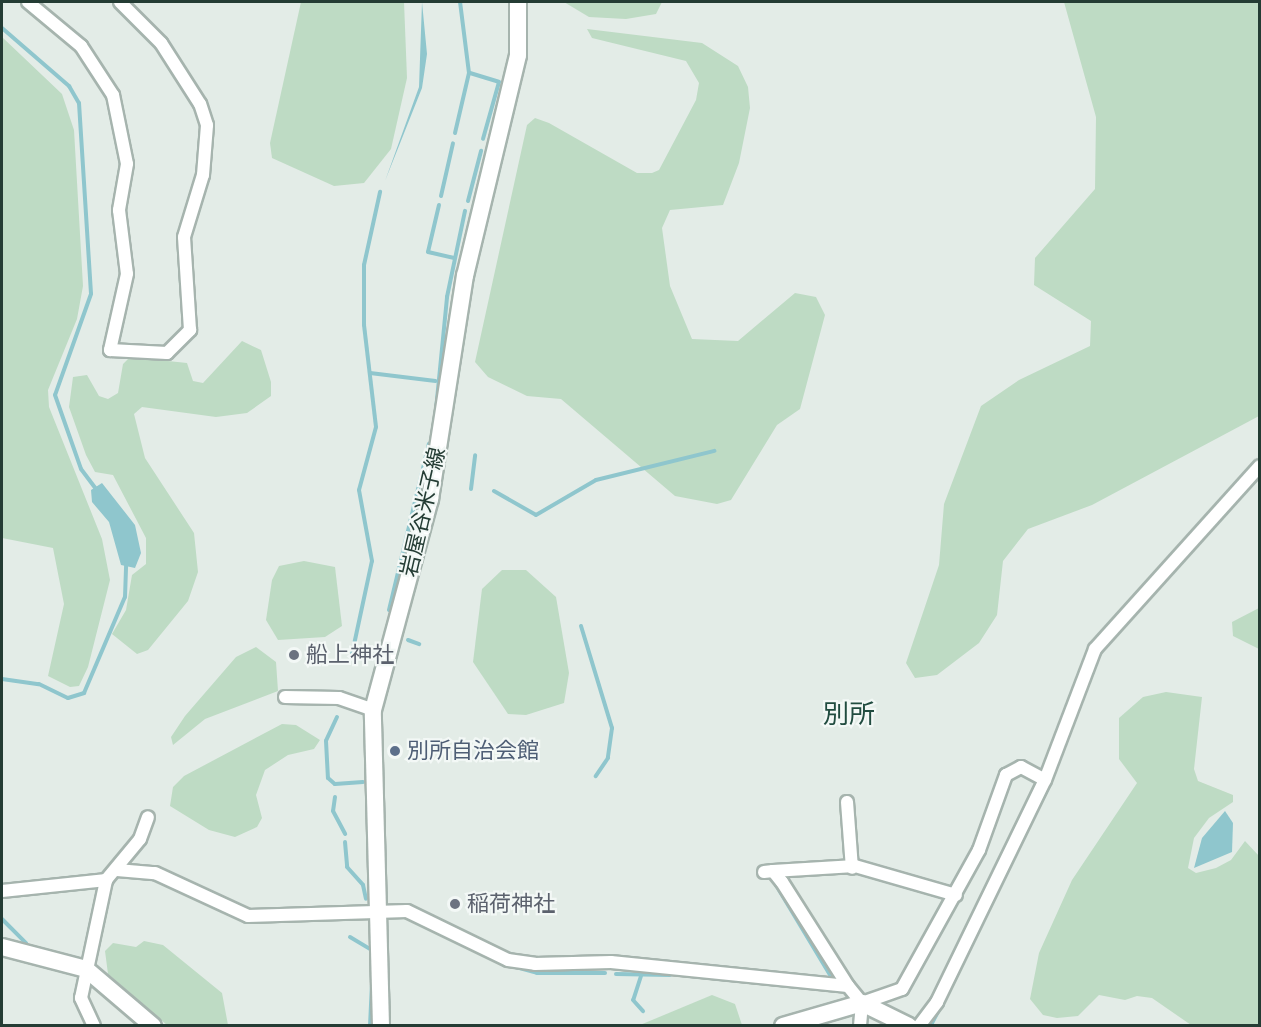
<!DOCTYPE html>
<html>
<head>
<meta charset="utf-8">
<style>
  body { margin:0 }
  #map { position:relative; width:1261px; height:1027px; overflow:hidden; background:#e3ece7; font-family:"PT Sans Narrow","Noto Sans JP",sans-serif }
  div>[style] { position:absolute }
  .green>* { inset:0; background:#bedbc4 }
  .water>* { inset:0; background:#8fc6cd }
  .stream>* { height:4px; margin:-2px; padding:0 2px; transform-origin:2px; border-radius:2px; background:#8fc6cd }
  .roads { filter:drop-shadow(2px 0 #a6b4ae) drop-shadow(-2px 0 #a6b4ae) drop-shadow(0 2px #a6b4ae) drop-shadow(0 -2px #a6b4ae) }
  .street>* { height:12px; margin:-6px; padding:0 6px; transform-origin:6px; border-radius:6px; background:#fff }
  .secondary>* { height:16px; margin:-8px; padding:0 8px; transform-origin:8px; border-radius:8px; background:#fff }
  .dots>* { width:16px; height:16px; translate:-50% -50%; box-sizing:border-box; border:3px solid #f3f8f6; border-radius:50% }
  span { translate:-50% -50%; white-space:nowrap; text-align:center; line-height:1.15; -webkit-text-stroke:4.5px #f3f8f6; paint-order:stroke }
  .street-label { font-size:22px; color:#243c34 }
  .worship-label { font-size:22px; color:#5b616d }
  .left { translate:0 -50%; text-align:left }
  .service-label { font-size:22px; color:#4e5e75 }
  .quarter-label { font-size:26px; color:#214c40 }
  .frame { position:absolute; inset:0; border:3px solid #243c34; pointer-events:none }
</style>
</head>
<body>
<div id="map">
  <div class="green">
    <i style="clip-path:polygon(301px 2px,404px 2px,407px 78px,391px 149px,364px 183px,334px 186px,272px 158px,270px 143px)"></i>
    <i style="clip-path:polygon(564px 2px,662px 2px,656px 14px,626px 19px,589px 17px)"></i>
    <i style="clip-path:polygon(1064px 2px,1259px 2px,1259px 416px,1092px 505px,1028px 529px,1003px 561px,997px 615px,979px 643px,937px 675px,915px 678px,906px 663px,939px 565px,944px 504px,981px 406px,1019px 380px,1090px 346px,1091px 321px,1034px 285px,1035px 258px,1095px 189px,1096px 117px)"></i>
    <i style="clip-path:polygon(587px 29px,702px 43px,738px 66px,748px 87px,750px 108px,739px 163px,723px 205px,670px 210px,662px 228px,670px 286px,692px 339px,738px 341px,795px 293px,816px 297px,825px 315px,800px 409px,777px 425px,731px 500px,717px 504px,675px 496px,561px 399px,527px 396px,488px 377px,475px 362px,527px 125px,535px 118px,549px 123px,637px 173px,652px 173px,659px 170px,696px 100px,699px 83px,686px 61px,592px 38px)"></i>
    <i style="clip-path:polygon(2px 37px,62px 94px,74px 130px,83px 286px,77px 319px,48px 390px,49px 407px,102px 539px,110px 580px,88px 667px,79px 686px,70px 687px,48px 676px,64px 604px,53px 548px,2px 538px)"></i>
    <i style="clip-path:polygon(242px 341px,261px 350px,271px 382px,271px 396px,247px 413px,216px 417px,142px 407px,134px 414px,145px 458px,194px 533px,198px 572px,188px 601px,148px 650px,137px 654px,112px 634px,126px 610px,132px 575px,146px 564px,146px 538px,113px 475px,95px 472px,86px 455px,69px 407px,73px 377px,87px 375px,99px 396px,108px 399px,118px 393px,123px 364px,130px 357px,187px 363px,193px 381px,203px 383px)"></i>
    <i style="clip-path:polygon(304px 561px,335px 567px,342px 626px,325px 637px,278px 640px,266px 620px,272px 580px,279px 566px)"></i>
    <i style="clip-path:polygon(502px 570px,526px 570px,556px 597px,569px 673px,564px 703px,526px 715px,508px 714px,473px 662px,482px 589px)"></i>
    <i style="clip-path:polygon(1259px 608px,1260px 608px,1259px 649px,1233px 636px,1232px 622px)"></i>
    <i style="clip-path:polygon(256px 647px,276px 662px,278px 691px,205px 719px,173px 745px,171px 737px,185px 716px,236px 657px)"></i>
    <i style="clip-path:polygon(1166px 692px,1202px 697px,1194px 769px,1198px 781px,1233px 795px,1233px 802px,1209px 818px,1194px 838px,1188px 868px,1196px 873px,1216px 868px,1231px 860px,1245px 841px,1259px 856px,1259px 1025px,1191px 1025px,1152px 998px,1137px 996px,1125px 1000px,1099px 995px,1078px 1016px,1057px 1018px,1043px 1015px,1030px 999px,1039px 953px,1072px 880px,1137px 783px,1119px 759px,1119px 718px,1143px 697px)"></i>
    <i style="clip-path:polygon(282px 724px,296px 725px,320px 740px,314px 749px,288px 755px,265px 770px,256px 795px,262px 818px,257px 827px,235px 837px,209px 830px,170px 806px,173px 787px,184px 776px)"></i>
    <i style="clip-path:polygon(144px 941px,163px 945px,222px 993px,228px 1025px,167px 1025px,108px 974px,105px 951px,113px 943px,136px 947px)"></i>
    <i style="clip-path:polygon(712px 995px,735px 1004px,742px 1025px,640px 1025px)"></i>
  </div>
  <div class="water">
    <i style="clip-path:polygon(422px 2px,427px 54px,422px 88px,385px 181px,419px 87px)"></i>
    <i style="clip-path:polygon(102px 483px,135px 525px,141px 553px,135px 568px,121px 565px,109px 522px,92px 502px,91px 490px)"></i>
    <i style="clip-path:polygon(1225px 811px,1233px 823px,1232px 852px,1194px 868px,1202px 838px)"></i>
  </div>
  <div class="stream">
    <i style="left:2px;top:28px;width:89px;rotate:40.9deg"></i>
    <i style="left:69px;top:86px;width:20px;rotate:60deg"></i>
    <i style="left:79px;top:103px;width:191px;rotate:86.4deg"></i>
    <i style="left:91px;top:294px;width:107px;rotate:109.6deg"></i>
    <i style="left:55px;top:395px;width:78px;rotate:70.6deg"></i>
    <i style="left:81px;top:469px;width:25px;rotate:53deg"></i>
    <i style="left:470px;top:73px;width:30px;rotate:17deg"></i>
    <i style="left:499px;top:82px;width:59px;rotate:105.7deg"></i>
    <i style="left:455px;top:133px;width:62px;rotate:-76.9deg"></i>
    <i style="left:469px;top:73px;width:72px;rotate:-97.2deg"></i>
    <i style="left:441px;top:196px;width:54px;rotate:-77.2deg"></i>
    <i style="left:468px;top:201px;width:52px;rotate:-75.4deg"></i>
    <i style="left:439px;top:205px;width:48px;rotate:103.2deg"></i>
    <i style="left:428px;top:252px;width:27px;rotate:13deg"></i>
    <i style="left:370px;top:373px;width:66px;rotate:6.9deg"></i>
    <i style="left:435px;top:420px;width:124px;rotate:-84.4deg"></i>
    <i style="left:447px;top:297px;width:88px;rotate:-78.2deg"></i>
    <i style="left:471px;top:489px;width:34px;rotate:-83deg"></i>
    <i style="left:494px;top:491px;width:48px;rotate:29.7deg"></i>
    <i style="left:536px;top:515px;width:69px;rotate:-30.3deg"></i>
    <i style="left:596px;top:480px;width:122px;rotate:-13.8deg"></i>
    <i style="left:389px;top:610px;width:171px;rotate:-76.5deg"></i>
    <i style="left:581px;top:626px;width:107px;rotate:73.1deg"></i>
    <i style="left:612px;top:728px;width:30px;rotate:98deg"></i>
    <i style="left:608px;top:758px;width:22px;rotate:124deg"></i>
    <i style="left:408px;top:640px;width:12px;rotate:20deg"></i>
    <i style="left:352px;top:654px;width:95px;rotate:-77.9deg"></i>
    <i style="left:372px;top:561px;width:72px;rotate:-100.4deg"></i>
    <i style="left:359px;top:490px;width:65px;rotate:-74.9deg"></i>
    <i style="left:376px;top:427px;width:103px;rotate:-96.7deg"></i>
    <i style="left:364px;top:325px;width:60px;rotate:-90deg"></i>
    <i style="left:364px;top:265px;width:75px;rotate:-77.6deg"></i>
    <i style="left:2px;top:679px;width:37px;rotate:8deg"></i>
    <i style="left:39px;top:684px;width:32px;rotate:26deg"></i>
    <i style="left:68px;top:698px;width:17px;rotate:-17deg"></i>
    <i style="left:84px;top:693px;width:104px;rotate:-66.9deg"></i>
    <i style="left:125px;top:597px;width:34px;rotate:-88deg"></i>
    <i style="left:337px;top:717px;width:26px;rotate:115deg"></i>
    <i style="left:326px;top:741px;width:37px;rotate:87deg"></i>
    <i style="left:328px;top:778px;width:9px;rotate:41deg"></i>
    <i style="left:335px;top:784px;width:28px;rotate:-4deg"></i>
    <i style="left:335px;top:797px;width:14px;rotate:98deg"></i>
    <i style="left:333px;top:811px;width:26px;rotate:62deg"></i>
    <i style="left:1030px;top:823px;width:42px;rotate:-62.8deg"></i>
    <i style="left:345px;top:842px;width:25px;rotate:85deg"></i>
    <i style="left:347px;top:867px;width:24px;rotate:48deg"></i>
    <i style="left:363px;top:885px;width:14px;rotate:78deg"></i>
    <i style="left:776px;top:885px;width:105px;rotate:59deg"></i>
    <i style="left:2px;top:919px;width:34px;rotate:45deg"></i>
    <i style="left:350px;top:937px;width:26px;rotate:31deg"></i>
    <i style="left:508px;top:965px;width:30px;rotate:15deg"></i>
    <i style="left:537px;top:973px;width:68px"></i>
    <i style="left:616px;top:974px;width:54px;rotate:1.1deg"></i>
    <i style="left:641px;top:976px;width:25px;rotate:108deg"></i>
    <i style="left:633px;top:1000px;width:15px;rotate:48deg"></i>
    <i style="left:952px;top:985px;width:17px;rotate:-65deg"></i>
    <i style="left:932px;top:1023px;width:17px;rotate:-62deg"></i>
    <i style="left:370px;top:1026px;width:42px;rotate:-87.3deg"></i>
  </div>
  <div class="roads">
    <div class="street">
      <i style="left:28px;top:2px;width:69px;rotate:39.7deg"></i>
      <i style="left:81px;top:46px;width:59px;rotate:56.9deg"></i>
      <i style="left:113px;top:95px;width:70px;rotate:78.5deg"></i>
      <i style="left:127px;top:164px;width:47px;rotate:99.9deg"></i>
      <i style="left:119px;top:210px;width:64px;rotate:82.9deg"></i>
      <i style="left:127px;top:274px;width:78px;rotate:102.6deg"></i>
      <i style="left:110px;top:350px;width:57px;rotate:3deg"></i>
      <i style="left:167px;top:353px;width:33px;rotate:-45deg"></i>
      <i style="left:190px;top:330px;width:93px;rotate:-93.7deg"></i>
      <i style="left:184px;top:237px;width:65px;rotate:-73deg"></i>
      <i style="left:203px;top:175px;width:50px;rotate:-85.4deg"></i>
      <i style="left:207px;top:125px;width:22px;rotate:-108deg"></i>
      <i style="left:200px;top:104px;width:72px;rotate:-122.6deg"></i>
      <i style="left:161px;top:43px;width:58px;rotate:-135deg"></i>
      <i style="left:285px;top:697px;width:54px;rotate:1.1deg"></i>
      <i style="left:339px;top:698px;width:36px;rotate:19deg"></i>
      <i style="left:847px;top:802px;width:66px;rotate:85.7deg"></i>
      <i style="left:117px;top:870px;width:38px;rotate:5deg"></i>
      <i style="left:155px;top:873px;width:102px;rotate:24.8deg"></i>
      <i style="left:248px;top:916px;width:159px;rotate:-1.8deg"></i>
      <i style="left:407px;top:911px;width:112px;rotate:25.9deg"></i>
      <i style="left:508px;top:960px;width:27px;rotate:8deg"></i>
      <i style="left:535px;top:964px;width:76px;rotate:-1.5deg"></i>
      <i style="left:611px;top:962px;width:238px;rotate:5.8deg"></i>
      <i style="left:848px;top:986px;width:22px;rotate:51deg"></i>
      <i style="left:862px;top:1003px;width:23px;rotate:95deg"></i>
      <i style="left:773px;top:871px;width:82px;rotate:-3.5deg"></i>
      <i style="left:855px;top:866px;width:105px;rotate:16deg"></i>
      <i style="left:764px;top:872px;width:9px;rotate:-6deg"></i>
      <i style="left:773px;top:871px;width:14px;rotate:51deg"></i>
      <i style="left:782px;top:882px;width:123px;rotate:57.6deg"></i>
      <i style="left:2px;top:891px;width:105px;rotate:-6deg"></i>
      <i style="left:106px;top:880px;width:53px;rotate:-50.3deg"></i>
      <i style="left:140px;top:839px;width:23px;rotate:-70deg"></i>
      <i style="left:862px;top:1003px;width:42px;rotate:-19.3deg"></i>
      <i style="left:902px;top:989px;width:159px;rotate:-61deg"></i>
      <i style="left:979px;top:850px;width:80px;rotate:-70.2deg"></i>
      <i style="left:1006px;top:775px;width:17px;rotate:-28deg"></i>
      <i style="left:1021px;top:767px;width:27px;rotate:28deg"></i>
      <i style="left:94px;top:1026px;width:31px;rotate:-115deg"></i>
      <i style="left:81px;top:998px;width:121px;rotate:-78deg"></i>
      <i style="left:919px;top:1026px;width:30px;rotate:-53deg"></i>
      <i style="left:937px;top:1002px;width:247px;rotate:-64.1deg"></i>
      <i style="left:1045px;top:780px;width:140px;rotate:-69.1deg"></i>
      <i style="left:1095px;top:649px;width:246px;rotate:-48deg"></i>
    </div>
    <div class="secondary">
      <i style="left:2px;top:947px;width:87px;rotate:14.7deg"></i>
      <i style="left:86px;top:969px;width:88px;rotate:40.4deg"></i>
      <i style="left:381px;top:1026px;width:316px;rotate:-91.5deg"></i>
      <i style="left:373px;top:710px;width:219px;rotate:-74.9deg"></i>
      <i style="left:430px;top:499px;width:226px;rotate:-81.1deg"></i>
      <i style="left:465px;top:276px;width:227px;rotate:-76.5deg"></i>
      <i style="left:518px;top:55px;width:53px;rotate:-90deg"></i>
      <i style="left:783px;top:1026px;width:82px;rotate:-16.2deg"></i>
      <i style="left:862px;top:1003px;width:52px;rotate:26.1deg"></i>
    </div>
  </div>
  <div class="dots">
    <i style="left:294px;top:655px;background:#6b7280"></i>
    <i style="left:395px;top:751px;background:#5c6f8a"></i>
    <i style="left:455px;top:904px;background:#6b7280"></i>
  </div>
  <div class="street-label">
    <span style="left:423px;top:512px;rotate:-77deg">岩屋谷米子線</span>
  </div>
  <div class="worship-label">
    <span class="left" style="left:306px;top:655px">船上神社</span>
    <span class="left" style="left:467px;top:904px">稲荷神社</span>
  </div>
  <div class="service-label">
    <span class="left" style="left:407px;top:751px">別所自治会館</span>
  </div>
  <div class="quarter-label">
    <span style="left:849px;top:714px">別所</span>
  </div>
  <div class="frame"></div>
</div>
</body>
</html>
